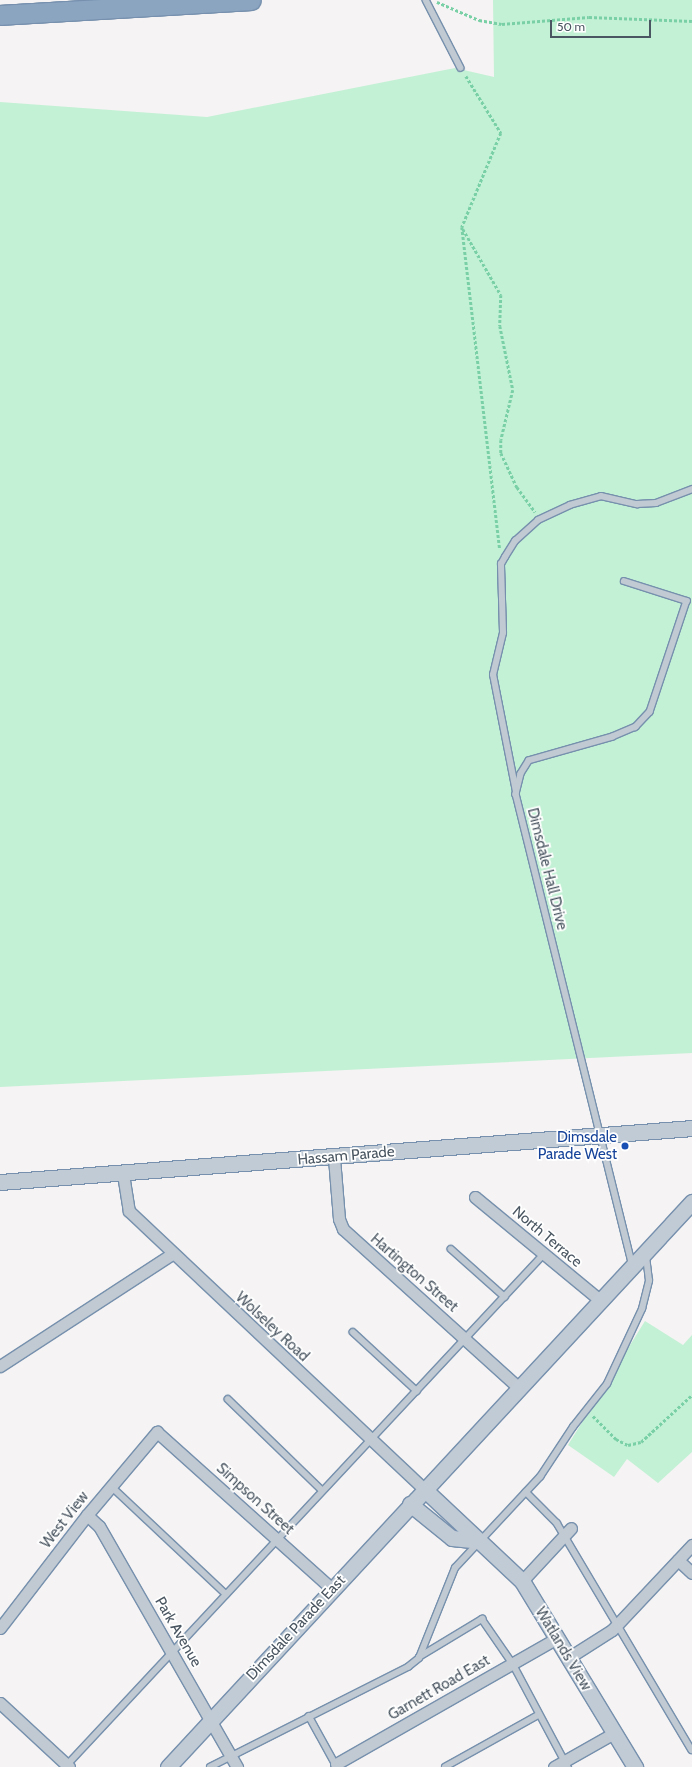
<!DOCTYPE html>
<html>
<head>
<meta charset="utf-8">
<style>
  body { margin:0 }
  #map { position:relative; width:692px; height:1767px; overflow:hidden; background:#f5f3f3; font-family:Cabin,sans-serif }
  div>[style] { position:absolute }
  .green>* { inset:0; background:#c3f1d5 }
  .path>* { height:2.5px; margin-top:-1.25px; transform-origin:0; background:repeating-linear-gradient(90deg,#7ad0a6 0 3px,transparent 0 5px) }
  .roads { filter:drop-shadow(1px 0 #7690ad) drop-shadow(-1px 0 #7690ad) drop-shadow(0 1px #7690ad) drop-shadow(0 -1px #7690ad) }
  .lane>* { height:5.5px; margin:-2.75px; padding:0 2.75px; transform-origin:2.75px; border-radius:2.75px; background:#c1cad2 }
  .street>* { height:11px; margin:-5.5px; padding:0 5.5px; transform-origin:5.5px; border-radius:5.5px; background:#c1cad2 }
  .secondary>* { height:15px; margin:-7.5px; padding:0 7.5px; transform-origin:7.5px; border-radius:7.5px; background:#c1cbd6 }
  .highway>* { height:19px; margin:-9.5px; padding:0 9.5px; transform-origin:9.5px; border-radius:9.5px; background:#8ba5c1 }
  .dots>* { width:11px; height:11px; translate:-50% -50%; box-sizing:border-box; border:2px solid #fff; border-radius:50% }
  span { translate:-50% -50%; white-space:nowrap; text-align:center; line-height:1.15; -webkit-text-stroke:3.5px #fff; paint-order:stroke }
  .street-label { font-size:15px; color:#4a5661 }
  .transit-label { font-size:15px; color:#164399 }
  .right { translate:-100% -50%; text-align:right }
  .scale { position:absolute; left:550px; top:20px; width:101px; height:18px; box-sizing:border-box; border:2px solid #4a5661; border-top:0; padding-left:5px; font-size:12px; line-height:14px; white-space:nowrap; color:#4a5661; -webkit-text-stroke:3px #fff; paint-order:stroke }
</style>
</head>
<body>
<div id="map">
  <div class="green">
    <i style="clip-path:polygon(493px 0,692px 0,692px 1053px,0 1087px,0 102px,207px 117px,455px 68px,494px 77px)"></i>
    <i style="clip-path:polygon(645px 1321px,683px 1345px,692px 1335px,692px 1452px,658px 1483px,627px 1459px,614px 1477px,568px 1445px)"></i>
  </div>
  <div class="path">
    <i style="left:437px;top:2px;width:46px;rotate:23.2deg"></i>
    <i style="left:479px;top:20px;width:23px;rotate:10deg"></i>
    <i style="left:502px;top:24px;width:87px;rotate:-4.6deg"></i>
    <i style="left:589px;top:17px;width:103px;rotate:2.2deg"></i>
    <i style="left:466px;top:76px;width:67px;rotate:58.4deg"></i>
    <i style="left:501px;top:133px;width:102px;rotate:112.5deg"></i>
    <i style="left:462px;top:227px;width:324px;rotate:83.3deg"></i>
    <i style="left:463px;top:229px;width:76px;rotate:60.1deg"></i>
    <i style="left:501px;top:295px;width:31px;rotate:92deg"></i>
    <i style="left:500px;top:326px;width:65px;rotate:78.5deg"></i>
    <i style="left:513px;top:390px;width:51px;rotate:103.5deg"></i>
    <i style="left:501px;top:440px;width:13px;rotate:90deg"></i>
    <i style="left:501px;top:453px;width:38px;rotate:65deg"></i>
    <i style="left:517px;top:487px;width:31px;rotate:54deg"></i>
    <i style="left:593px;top:1416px;width:33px;rotate:45deg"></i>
    <i style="left:616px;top:1439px;width:13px;rotate:27deg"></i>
    <i style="left:628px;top:1445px;width:13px;rotate:-13deg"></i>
    <i style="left:641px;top:1442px;width:69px;rotate:-42.7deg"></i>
  </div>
  <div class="roads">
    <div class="lane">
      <i style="left:426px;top:0;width:76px;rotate:62.8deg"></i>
      <i style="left:624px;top:581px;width:66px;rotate:17.6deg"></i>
      <i style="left:687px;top:601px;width:117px;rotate:108.4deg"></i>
      <i style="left:650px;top:712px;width:21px;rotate:133deg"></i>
      <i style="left:636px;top:727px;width:25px;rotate:157deg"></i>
      <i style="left:613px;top:737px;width:87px;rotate:164.1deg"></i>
      <i style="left:529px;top:761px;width:15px;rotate:122deg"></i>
      <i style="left:521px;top:774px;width:21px;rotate:104deg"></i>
      <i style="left:516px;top:794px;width:484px;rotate:76.1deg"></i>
      <i style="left:516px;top:792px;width:119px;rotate:-101.1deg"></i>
      <i style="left:493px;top:675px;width:43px;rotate:-76.6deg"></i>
      <i style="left:503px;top:633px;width:69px;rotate:-91.7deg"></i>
      <i style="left:501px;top:564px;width:8px;rotate:-60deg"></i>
      <i style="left:505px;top:557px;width:19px;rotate:-58deg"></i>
      <i style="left:515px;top:541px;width:31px;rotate:-42deg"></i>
      <i style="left:538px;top:520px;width:35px;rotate:-25deg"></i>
      <i style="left:570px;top:505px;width:32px;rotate:-16deg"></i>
      <i style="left:601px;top:496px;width:37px;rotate:13deg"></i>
      <i style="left:637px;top:504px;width:19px;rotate:-3deg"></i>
      <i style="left:656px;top:503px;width:39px;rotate:-21deg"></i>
      <i style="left:451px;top:1249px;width:72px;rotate:41.6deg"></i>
      <i style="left:353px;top:1332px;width:87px;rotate:42.7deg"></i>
      <i style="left:228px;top:1399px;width:131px;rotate:44.1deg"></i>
      <i style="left:111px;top:1486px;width:158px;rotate:43.2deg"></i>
      <i style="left:526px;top:1492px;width:44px;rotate:45deg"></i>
      <i style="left:557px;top:1523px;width:264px;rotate:59.3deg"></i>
      <i style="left:419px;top:1657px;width:74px;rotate:-31.1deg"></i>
      <i style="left:482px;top:1619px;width:55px;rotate:55.4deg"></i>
      <i style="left:513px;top:1664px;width:117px;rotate:61.9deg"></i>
      <i style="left:309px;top:1716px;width:56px;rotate:61.1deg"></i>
      <i style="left:67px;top:1765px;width:699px;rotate:-46.97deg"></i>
      <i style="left:210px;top:1767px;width:222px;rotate:-26.8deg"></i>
      <i style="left:408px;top:1667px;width:14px;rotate:-39deg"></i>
      <i style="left:419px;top:1658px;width:97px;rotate:-68.2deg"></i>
      <i style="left:455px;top:1568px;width:125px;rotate:-47deg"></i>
      <i style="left:540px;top:1477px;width:60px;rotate:-56.6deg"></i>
      <i style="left:573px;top:1427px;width:55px;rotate:-51.7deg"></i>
      <i style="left:607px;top:1384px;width:83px;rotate:-65deg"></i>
      <i style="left:642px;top:1309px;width:29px;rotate:-76deg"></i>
      <i style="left:649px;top:1281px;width:26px;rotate:-97deg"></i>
      <i style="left:445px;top:1767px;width:107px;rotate:-29.2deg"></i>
    </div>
    <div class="street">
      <i style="left:334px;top:1158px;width:61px;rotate:85.3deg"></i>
      <i style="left:339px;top:1219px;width:11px;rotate:68deg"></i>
      <i style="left:343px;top:1229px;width:237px;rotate:42.1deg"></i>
      <i style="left:123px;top:1174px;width:37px;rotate:81deg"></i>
      <i style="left:129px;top:1211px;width:405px;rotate:43.3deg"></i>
      <i style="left:475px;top:1197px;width:163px;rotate:39.5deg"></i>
      <i style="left:0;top:1366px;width:205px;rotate:-33.1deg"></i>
      <i style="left:87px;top:1515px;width:16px;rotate:43deg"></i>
      <i style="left:99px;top:1526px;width:278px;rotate:60.2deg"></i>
      <i style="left:678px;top:1560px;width:19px;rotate:43deg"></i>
      <i style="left:522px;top:1581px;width:72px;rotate:-47.2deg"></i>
      <i style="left:0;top:1628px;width:143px;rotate:-52.4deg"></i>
      <i style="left:87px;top:1515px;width:109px;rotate:-49.9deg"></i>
      <i style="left:157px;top:1432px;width:235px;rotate:41.9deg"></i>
      <i style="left:568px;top:1658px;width:52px;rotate:-32.5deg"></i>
      <i style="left:612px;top:1630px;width:117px;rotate:-46.7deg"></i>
      <i style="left:0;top:1703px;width:94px;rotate:42.8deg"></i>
      <i style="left:336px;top:1764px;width:254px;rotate:-29.7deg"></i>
      <i style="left:554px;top:1767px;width:69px;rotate:-29.5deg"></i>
    </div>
    <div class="secondary">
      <i style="left:0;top:1182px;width:694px;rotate:-4.46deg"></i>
      <i style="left:424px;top:1489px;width:134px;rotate:43.2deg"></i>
      <i style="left:522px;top:1581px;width:218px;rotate:58.7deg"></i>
      <i style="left:410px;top:1504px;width:54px;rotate:39deg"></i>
      <i style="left:452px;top:1538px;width:27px;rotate:6deg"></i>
      <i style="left:168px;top:1767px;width:771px;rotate:-47.16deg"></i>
    </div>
    <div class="highway">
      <i style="left:0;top:15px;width:251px;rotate:-3.4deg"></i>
    </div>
  </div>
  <div class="dots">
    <i style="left:625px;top:1146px;background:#1a4fb4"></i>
  </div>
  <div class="street-label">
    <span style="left:547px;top:869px;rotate:76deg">Dimsdale Hall Drive</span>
    <span style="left:346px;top:1156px;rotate:-5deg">Hassam Parade</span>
    <span style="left:547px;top:1237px;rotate:40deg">North Terrace</span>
    <span style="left:414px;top:1273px;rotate:41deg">Hartington Street</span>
    <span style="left:272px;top:1327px;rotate:43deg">Wolseley Road</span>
    <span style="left:255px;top:1499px;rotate:42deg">Simpson Street</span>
    <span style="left:65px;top:1520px;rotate:-52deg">West View</span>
    <span style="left:296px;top:1628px;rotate:-47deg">Dimsdale Parade East</span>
    <span style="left:178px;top:1632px;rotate:60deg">Park Avenue</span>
    <span style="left:563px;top:1649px;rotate:59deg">Watlands View</span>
    <span style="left:439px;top:1688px;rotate:-30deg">Garnett Road East</span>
  </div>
  <div class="transit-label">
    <span class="right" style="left:617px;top:1146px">Dimsdale<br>Parade West</span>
  </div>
  <div class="scale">50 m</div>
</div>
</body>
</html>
